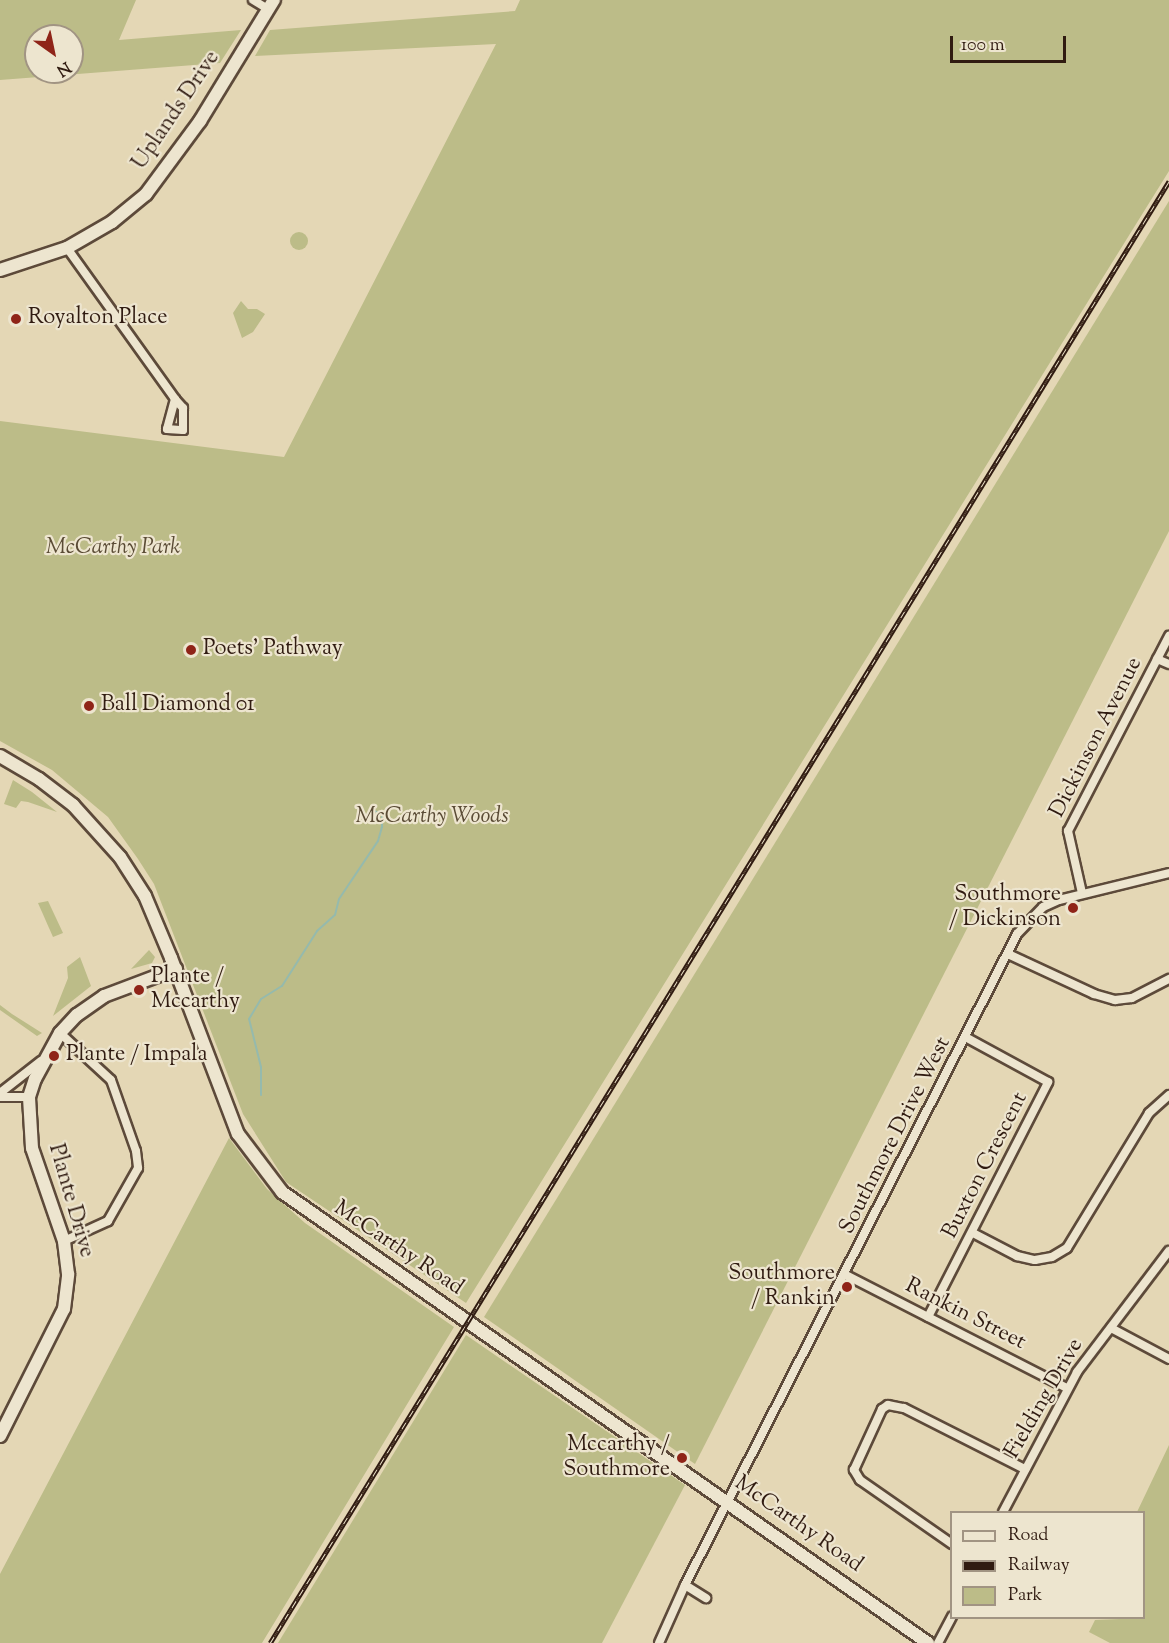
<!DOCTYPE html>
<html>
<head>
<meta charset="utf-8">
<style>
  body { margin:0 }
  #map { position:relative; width:1169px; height:1643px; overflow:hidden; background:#e4d7b5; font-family:"Sorts Mill Goudy",serif }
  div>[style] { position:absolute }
  .green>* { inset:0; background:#bcbc88 }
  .round { border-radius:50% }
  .stream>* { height:2px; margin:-1px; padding:0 1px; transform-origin:1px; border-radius:1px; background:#95baad }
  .roads { filter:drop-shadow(2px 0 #5d4a3a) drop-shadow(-2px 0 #5d4a3a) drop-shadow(0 2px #5d4a3a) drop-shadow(0 -2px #5d4a3a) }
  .street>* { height:8px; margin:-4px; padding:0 4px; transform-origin:4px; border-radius:4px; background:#ede5cf }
  .secondary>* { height:12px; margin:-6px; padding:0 6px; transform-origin:6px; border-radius:6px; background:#ede5cf }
  .rail>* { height:4.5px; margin-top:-2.25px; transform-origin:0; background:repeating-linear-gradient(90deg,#ede5cf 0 7px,#301b11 0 14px); box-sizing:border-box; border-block:2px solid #301b11 }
  .dots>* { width:16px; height:16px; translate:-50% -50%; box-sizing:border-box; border:3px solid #ede5cf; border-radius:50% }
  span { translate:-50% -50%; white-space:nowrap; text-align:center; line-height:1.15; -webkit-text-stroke:4.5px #ede5cf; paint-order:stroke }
  .street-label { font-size:22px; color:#301b11 }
  .poi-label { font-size:22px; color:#301b11 }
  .left { translate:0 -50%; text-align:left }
  .right { translate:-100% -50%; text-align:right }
  .park-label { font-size:22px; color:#5a4b35; font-style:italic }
  .legend { position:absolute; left:950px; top:1511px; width:195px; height:108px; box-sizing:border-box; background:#ede5cf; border:2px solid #a19483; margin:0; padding:8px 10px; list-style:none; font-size:18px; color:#301b11 }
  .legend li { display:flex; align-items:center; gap:12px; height:30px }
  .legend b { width:30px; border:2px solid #a19483 }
  .north { position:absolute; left:24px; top:24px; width:60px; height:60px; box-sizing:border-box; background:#ede5cf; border:2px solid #a19483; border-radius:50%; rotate:147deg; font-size:16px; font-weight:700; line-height:24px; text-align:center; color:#301b11 }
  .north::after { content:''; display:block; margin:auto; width:21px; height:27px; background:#8f2418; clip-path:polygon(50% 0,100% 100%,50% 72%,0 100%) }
  .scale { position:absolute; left:950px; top:36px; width:116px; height:27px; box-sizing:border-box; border:3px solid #301b11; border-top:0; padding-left:8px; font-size:18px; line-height:21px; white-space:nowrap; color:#301b11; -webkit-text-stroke:4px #ede5cf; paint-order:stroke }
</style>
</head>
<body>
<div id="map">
  <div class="green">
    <i style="clip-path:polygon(evenodd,0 0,136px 0,119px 40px,241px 30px,220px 63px,0 80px,0 0,36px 36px,72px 36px,72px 72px,36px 72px,36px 36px)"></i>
    <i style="clip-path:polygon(520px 0,1169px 0,1169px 171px,466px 1303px,286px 1182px,243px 1114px,154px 884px,138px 859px,108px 817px,52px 770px,0 741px,0 421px,284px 457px,496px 44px,255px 56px,270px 30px,515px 11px)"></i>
    <i style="clip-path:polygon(1169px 201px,1169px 531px,695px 1464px,484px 1317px)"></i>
    <i class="round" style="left:290px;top:232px;width:18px;height:18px"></i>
    <i style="clip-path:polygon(241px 301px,248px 309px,257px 309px,265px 314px,253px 332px,242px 338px,233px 313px)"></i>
    <i style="clip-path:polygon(13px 780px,32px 792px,57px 812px,28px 802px,21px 801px,16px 808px,4px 804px)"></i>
    <i style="clip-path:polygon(48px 901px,63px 933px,53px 937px,38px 903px)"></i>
    <i style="clip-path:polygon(149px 950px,155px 957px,152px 963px,131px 969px)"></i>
    <i style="clip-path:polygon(80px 957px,91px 986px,53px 1016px,68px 978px,67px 967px)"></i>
    <i style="clip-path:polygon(0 1005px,12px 1014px,42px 1033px,37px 1036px,0 1010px)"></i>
    <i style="clip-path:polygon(229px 1138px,267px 1189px,305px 1223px,454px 1327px,262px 1643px,0 1643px,0 1574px)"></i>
    <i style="clip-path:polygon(466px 1335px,685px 1485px,602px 1643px,278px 1643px)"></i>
    <i style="clip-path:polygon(1169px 1445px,1169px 1643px,1110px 1643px,1089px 1632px,1095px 1620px,1144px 1618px,1144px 1512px,1137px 1512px)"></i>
  </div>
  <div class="stream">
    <i style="left:261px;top:1095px;width:28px;rotate:-90deg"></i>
    <i style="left:261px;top:1067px;width:49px;rotate:-104deg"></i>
    <i style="left:249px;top:1019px;width:23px;rotate:-59deg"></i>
    <i style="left:261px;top:999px;width:25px;rotate:-32deg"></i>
    <i style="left:282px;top:986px;width:65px;rotate:-57.5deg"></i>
    <i style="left:317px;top:931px;width:24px;rotate:-42deg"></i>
    <i style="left:335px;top:915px;width:16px;rotate:-76deg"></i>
    <i style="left:339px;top:899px;width:70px;rotate:-56.1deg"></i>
    <i style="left:378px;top:841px;width:15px;rotate:-74deg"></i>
    <i style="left:382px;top:827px;width:12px;rotate:-90deg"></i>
    <i style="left:382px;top:815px;width:10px;rotate:-151deg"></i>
    <i style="left:373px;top:810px;width:9px;rotate:84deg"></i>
    <i style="left:374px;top:819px;width:9px;rotate:27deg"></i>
  </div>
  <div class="roads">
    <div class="street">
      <i style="left:253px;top:0;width:17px;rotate:31deg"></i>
      <i style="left:67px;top:248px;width:186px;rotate:54.4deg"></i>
      <i style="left:175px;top:399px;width:31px;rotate:105deg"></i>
      <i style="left:167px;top:429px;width:16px;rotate:4deg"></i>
      <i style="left:183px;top:430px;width:22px;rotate:-90deg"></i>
      <i style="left:183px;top:408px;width:12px;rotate:-132deg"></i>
      <i style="left:1157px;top:659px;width:13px;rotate:23deg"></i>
      <i style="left:1082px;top:893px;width:64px;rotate:-102.7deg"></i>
      <i style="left:1068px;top:831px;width:220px;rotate:-62.6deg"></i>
      <i style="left:1008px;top:954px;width:95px;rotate:24.9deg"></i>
      <i style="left:1094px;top:994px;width:22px;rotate:16deg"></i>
      <i style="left:1115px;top:1000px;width:17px;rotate:-7deg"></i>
      <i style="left:1132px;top:998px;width:42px;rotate:-27.2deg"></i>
      <i style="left:60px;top:1033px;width:69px;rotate:42.7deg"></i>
      <i style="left:111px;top:1080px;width:75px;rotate:70.6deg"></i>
      <i style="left:136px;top:1151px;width:17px;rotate:83deg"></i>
      <i style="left:138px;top:1168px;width:61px;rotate:119.5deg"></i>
      <i style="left:108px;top:1221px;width:48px;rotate:155.6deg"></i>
      <i style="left:0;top:1093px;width:52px;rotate:-38deg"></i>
      <i style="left:0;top:1097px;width:29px"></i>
      <i style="left:973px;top:1233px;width:50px;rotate:27.6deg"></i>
      <i style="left:1017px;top:1256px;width:18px;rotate:13deg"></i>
      <i style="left:1035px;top:1260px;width:17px;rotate:-10deg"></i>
      <i style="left:1052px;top:1257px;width:17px;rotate:-31deg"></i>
      <i style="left:1067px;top:1248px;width:158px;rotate:-58.7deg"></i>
      <i style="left:1149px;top:1113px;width:27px;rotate:-42deg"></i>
      <i style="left:846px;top:1275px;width:248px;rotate:27.1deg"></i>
      <i style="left:928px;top:1317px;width:264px;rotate:-62.9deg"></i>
      <i style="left:1048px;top:1082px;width:92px;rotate:-151.5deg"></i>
      <i style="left:1111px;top:1328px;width:66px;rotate:28.1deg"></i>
      <i style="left:1003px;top:1512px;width:158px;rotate:-62.1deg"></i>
      <i style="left:1077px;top:1372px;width:152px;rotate:-52.8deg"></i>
      <i style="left:952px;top:1544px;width:112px;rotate:-145.2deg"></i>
      <i style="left:860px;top:1480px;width:12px;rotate:-121deg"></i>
      <i style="left:854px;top:1470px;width:67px;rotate:-65.3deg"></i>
      <i style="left:882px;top:1409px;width:7px;rotate:-34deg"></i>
      <i style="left:888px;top:1405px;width:16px;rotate:11deg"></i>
      <i style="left:904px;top:1408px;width:136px;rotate:26.8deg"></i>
      <i style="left:685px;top:1585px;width:25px;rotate:32deg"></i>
      <i style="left:659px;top:1643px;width:64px;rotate:-65.9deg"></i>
      <i style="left:685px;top:1585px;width:731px;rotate:-62.98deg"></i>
      <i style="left:1017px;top:934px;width:37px;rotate:-46deg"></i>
      <i style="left:1043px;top:907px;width:17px;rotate:-24deg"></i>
      <i style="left:1059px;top:900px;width:113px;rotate:-13.8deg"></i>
      <i style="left:938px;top:1643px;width:30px;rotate:-62deg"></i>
    </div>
    <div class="secondary">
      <i style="left:0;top:270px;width:71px;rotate:-18.2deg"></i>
      <i style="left:67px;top:248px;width:52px;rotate:-30deg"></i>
      <i style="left:112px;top:222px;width:44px;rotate:-39.5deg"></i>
      <i style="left:146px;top:194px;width:91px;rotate:-53.5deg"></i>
      <i style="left:200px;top:121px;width:142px;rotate:-58.6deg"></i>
      <i style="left:0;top:756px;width:45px;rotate:30.5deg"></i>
      <i style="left:39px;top:779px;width:43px;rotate:37.4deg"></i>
      <i style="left:73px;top:805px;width:70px;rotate:47.9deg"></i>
      <i style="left:120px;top:857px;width:46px;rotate:57.3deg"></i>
      <i style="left:145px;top:896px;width:67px;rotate:67.2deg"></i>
      <i style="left:171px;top:958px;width:188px;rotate:69.2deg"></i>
      <i style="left:238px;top:1134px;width:73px;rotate:52.8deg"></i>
      <i style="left:282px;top:1192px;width:788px;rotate:34.92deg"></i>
      <i style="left:0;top:1436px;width:142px;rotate:-63.3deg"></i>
      <i style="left:64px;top:1309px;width:35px;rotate:-83deg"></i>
      <i style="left:68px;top:1274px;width:33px;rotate:-97deg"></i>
      <i style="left:64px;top:1241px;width:98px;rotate:-109deg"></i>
      <i style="left:32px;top:1148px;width:51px;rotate:-93.4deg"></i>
      <i style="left:29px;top:1097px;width:19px;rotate:-72deg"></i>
      <i style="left:35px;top:1079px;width:52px;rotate:-61.5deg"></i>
      <i style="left:60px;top:1033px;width:25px;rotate:-47deg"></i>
      <i style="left:77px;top:1015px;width:33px;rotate:-35deg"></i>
      <i style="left:104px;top:996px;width:77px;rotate:-20.6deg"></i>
    </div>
  </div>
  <div class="rail">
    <i style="left:270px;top:1643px;width:1716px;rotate:-58.41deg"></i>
  </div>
  <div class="dots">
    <i style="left:16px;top:319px;background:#8f2418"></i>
    <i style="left:191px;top:650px;background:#8f2418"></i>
    <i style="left:89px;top:706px;background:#8f2418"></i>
    <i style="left:1073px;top:908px;background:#8f2418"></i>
    <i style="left:139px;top:990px;background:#8f2418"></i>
    <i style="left:54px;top:1056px;background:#8f2418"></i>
    <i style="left:847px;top:1287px;background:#8f2418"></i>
    <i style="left:682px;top:1458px;background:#8f2418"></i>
  </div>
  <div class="street-label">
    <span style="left:177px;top:111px;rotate:-56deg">Uplands Drive</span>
    <span style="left:1097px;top:738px;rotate:-63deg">Dickinson Avenue</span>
    <span style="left:896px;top:1136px;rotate:-63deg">Southmore Drive West</span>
    <span style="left:986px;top:1166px;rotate:-63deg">Buxton Crescent</span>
    <span style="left:70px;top:1201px;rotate:74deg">Plante Drive</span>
    <span style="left:398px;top:1249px;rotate:34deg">McCarthy Road</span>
    <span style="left:965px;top:1315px;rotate:27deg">Rankin Street</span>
    <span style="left:1045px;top:1399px;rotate:-60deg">Fielding Drive</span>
    <span style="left:798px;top:1525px;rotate:35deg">McCarthy Road</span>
  </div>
  <div class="poi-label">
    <span class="left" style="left:28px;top:319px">Royalton Place</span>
    <span class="left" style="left:203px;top:650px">Poets' Pathway</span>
    <span class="left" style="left:101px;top:706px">Ball Diamond 01</span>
    <span class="right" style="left:1061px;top:908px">Southmore<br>/ Dickinson</span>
    <span class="left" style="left:151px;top:990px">Plante /<br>Mccarthy</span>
    <span class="left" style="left:66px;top:1056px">Plante / Impala</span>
    <span class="right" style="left:835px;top:1287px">Southmore<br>/ Rankin</span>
    <span class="right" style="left:670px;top:1458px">Mccarthy /<br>Southmore</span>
  </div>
  <div class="park-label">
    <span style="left:113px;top:549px">McCarthy Park</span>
    <span style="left:432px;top:818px">McCarthy Woods</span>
  </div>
  <ul class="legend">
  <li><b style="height:8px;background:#ede5cf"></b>Road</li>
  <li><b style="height:8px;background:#301b11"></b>Railway</li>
  <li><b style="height:16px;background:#bcbc88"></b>Park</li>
  </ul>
  <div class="north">N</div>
  <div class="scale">100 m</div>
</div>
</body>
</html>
